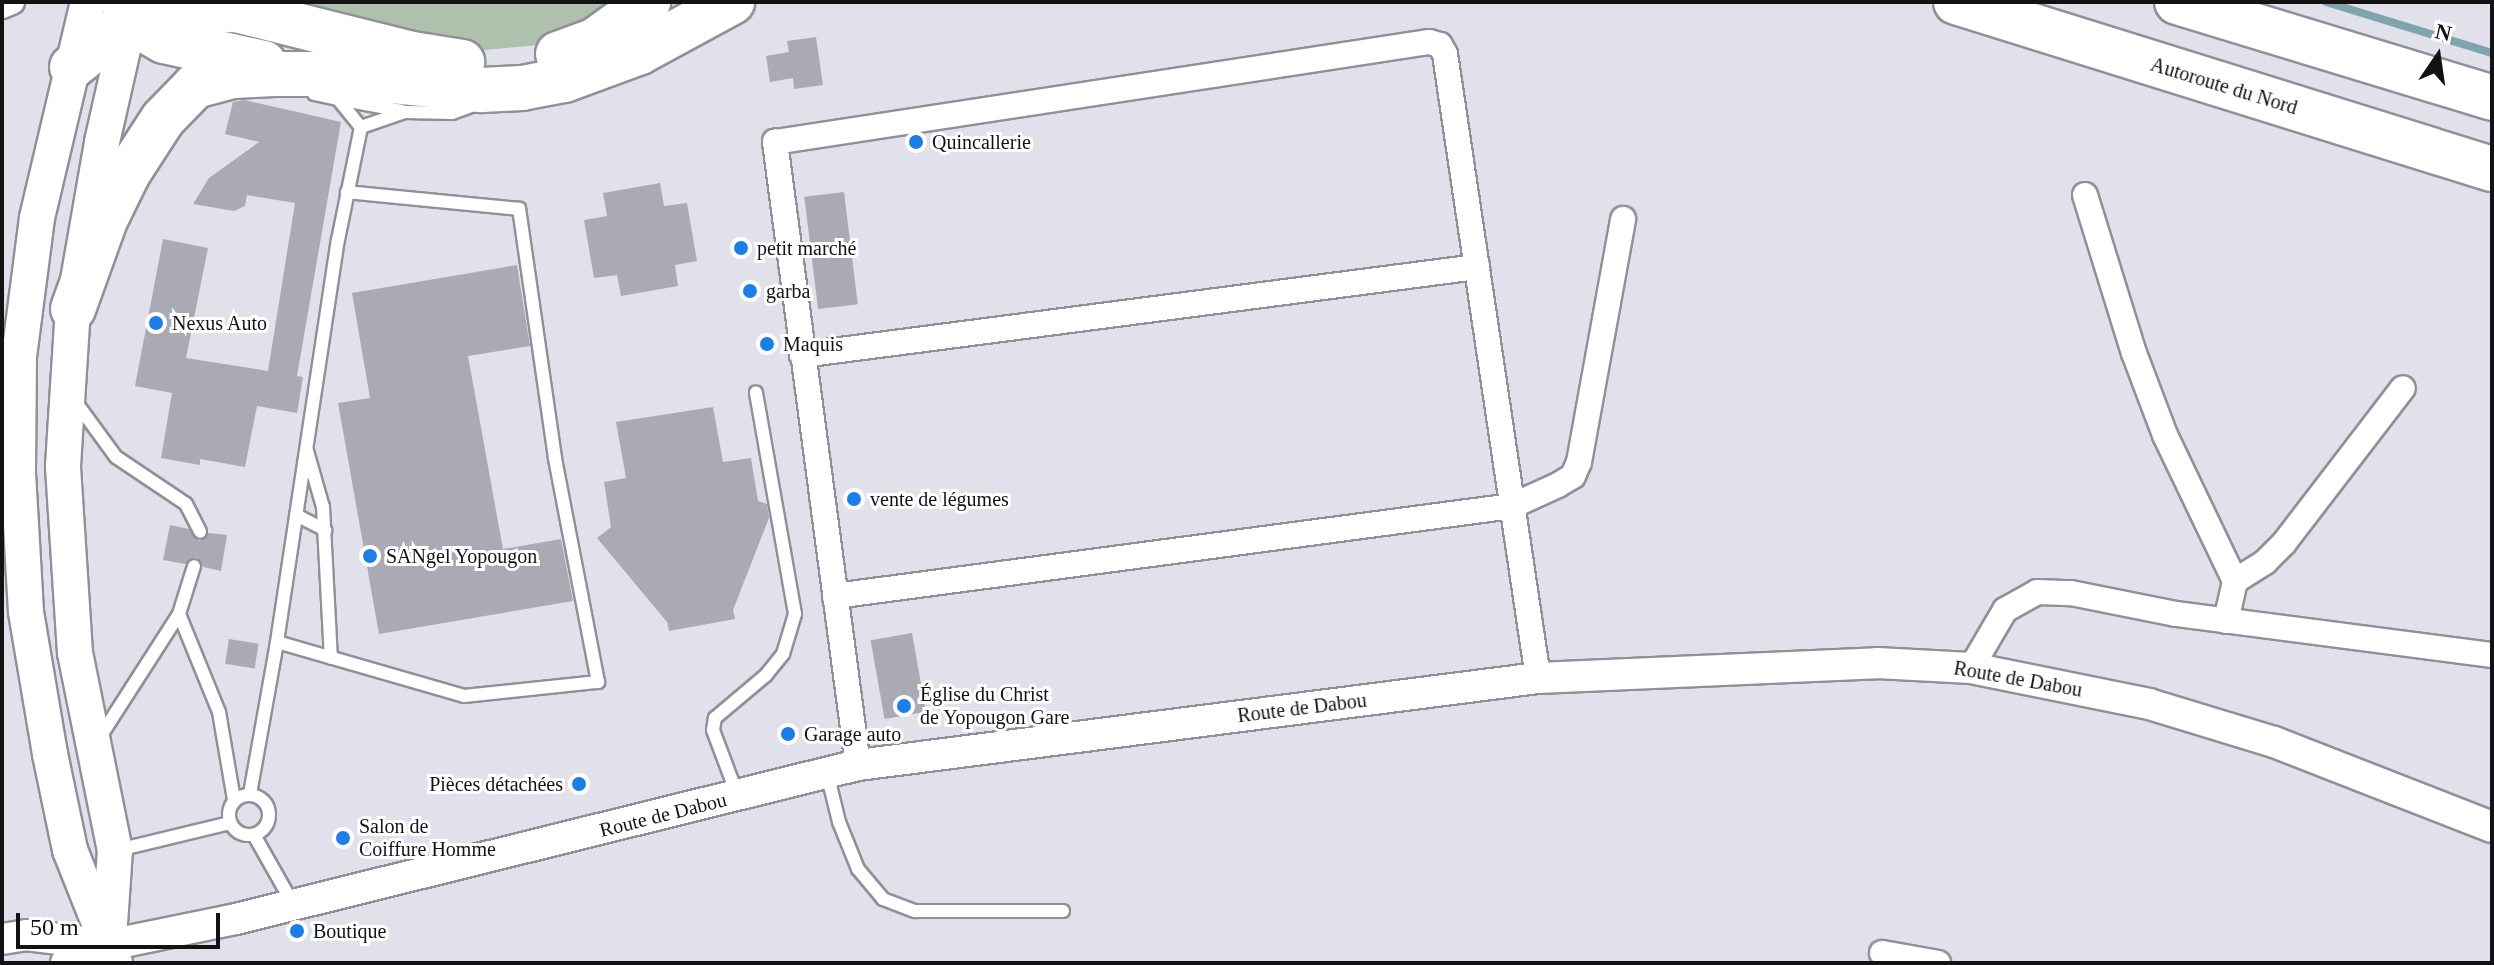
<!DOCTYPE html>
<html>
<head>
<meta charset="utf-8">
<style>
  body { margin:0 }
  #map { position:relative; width:2494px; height:965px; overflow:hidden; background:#e1e1ec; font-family:"Times New Roman",serif }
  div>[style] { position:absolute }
  .green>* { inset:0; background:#afc1ac }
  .stream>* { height:8px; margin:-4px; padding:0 4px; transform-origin:4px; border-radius:4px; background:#80a4ab }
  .building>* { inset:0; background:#aaaab4; transform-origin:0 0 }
  .roads { filter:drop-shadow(2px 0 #8f9099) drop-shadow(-2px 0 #8f9099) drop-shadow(0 2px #8f9099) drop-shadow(0 -2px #8f9099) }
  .service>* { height:12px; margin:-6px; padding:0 6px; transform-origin:6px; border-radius:6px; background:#fff }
  .service>.ring { margin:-6px; padding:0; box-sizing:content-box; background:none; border:12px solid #fff; border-radius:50% }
  .minor>* { height:24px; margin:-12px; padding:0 12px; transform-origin:12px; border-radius:12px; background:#fff }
  .tertiary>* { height:30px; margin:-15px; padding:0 15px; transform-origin:15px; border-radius:15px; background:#fff }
  .secondary>* { height:34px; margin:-17px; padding:0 17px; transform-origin:17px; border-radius:17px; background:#fff }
  .motorway>* { height:44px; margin:-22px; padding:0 22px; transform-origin:22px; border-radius:22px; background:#fff }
  .dots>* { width:22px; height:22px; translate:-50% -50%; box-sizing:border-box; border:4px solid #fff; border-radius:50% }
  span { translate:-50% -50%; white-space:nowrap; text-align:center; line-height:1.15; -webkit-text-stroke:6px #fff; paint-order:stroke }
  .street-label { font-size:20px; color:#121215 }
  .poi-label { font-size:20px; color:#121215 }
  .left { translate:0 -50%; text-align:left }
  .right { translate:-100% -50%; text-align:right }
  .frame { position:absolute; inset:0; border:4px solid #121215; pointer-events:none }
  .north { position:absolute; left:2398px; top:16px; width:80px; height:80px; -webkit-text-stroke:6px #fff; paint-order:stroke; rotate:13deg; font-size:22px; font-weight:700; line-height:32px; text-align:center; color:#121215 }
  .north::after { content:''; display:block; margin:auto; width:28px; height:36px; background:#121215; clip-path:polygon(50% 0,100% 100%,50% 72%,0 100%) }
  .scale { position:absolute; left:16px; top:913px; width:204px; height:36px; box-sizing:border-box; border:4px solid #121215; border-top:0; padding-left:10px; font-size:24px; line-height:28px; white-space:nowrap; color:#121215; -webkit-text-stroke:6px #fff; paint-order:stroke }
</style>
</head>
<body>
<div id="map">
  <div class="green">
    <i style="clip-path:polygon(308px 2px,627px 2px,540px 45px,472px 51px,375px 27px)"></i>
  </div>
  <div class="stream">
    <i style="left:2326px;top:2px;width:174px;rotate:17.1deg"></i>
  </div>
  <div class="building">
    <i style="clip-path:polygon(816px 37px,823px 85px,794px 89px,793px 78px,770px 82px,766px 56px,789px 52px,787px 41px)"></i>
    <i style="clip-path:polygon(244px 100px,341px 122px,297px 376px,303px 377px,297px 413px,257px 406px,245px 467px,200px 459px,200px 465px,161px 458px,172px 393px,135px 386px,163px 239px,208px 248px,186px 358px,268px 371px,295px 203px,247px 195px,245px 206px,234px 211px,193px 204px,209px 178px,259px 142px,225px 134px,233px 102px)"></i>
    <i style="clip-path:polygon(660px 183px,664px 206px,687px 203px,697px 261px,675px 265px,678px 286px,621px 296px,617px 275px,594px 278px,584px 220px,607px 216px,603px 193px)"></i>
    <i style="left:844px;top:192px;width:113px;height:40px;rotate:83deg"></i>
    <i style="clip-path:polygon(517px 265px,530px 346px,468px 356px,503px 549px,561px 539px,573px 601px,379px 634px,338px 403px,370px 398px,352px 293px)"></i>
    <i style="clip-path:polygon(713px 407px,723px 462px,751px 458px,758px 501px,767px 504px,769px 518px,733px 610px,735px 619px,669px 631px,667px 622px,597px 538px,611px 527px,604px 482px,626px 478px,616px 422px)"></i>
    <i style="clip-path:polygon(170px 525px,189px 529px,199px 541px,209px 533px,227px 535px,221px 571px,203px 567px,196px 557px,185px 564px,163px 560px)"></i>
    <i style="left:912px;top:633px;width:80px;height:42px;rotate:80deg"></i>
    <i style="left:229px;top:639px;width:30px;height:25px;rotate:9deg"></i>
  </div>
  <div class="roads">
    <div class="service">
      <i style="left:314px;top:94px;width:25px;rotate:12deg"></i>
      <i style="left:338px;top:99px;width:36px;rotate:51deg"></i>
      <i style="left:338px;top:99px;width:65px;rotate:10.6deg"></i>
      <i style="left:361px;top:127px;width:46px;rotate:-18.8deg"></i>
      <i style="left:405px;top:112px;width:47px;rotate:1.2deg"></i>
      <i style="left:452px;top:113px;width:23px;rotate:-20deg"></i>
      <i style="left:75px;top:401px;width:69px;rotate:53.8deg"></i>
      <i style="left:116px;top:457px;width:84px;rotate:33.9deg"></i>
      <i style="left:186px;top:504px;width:31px;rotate:63deg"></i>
      <i style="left:307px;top:451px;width:58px;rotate:74.1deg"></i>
      <i style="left:323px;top:507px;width:151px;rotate:87deg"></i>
      <i style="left:296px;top:515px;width:33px;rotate:27deg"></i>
      <i style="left:179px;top:614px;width:106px;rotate:67.8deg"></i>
      <i style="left:219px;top:712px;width:89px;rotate:80.3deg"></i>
      <i style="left:277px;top:642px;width:195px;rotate:16.1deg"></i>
      <i style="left:464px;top:696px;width:135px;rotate:-6deg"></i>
      <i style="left:598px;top:682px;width:228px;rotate:-100.9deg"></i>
      <i style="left:555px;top:458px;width:252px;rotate:-98.2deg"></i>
      <i style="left:519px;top:209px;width:173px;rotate:-174.4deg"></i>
      <i style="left:100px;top:737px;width:146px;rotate:-57.3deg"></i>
      <i style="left:179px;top:614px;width:50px;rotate:-72.6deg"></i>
      <i style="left:827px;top:773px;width:50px;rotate:76.2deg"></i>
      <i style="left:839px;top:822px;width:51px;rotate:68deg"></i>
      <i style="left:858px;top:869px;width:39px;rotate:50deg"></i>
      <i style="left:883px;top:899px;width:34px;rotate:21deg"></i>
      <i style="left:915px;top:911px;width:148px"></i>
      <i style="left:250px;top:794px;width:154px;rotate:-79.9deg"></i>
      <i style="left:277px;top:642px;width:407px;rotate:-81.4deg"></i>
      <i style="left:338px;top:240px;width:115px;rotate:-78.5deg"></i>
      <i style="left:737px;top:794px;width:68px;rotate:-110.6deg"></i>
      <i style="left:713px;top:730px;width:12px;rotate:-81deg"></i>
      <i style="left:715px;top:718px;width:67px;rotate:-40.1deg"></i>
      <i style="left:766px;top:675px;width:27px;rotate:-51deg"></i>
      <i style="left:783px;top:654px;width:42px;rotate:-73.3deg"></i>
      <i style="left:795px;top:614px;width:225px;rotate:-100deg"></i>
      <i class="ring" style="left:229px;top:795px;width:28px;height:28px"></i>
      <i style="left:254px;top:835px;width:79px;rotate:60.5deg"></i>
      <i style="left:118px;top:850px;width:115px;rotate:-13.6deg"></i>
    </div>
    <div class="minor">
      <i style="left:2px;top:6px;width:11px;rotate:-22deg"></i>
      <i style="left:2085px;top:195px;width:165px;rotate:72.8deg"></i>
      <i style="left:2134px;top:353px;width:88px;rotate:69.3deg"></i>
      <i style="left:2165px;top:435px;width:162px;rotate:64.4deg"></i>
      <i style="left:802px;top:355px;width:681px;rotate:-7.43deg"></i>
      <i style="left:835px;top:596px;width:683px;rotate:-7.57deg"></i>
      <i style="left:1512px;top:506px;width:51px;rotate:-24.5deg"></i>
      <i style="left:1558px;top:485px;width:17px;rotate:-31deg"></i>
      <i style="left:1573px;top:476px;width:15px;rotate:-67deg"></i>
      <i style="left:1579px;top:462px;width:247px;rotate:-79.7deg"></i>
      <i style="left:2226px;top:621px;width:41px;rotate:-77.3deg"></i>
      <i style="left:2235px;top:581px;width:36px;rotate:-32deg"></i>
      <i style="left:2265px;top:562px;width:27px;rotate:-45deg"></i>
      <i style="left:2284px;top:543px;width:195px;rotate:-52.5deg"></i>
      <i style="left:1971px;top:668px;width:67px;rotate:-59.6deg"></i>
      <i style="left:2005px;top:610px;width:37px;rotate:-29deg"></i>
      <i style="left:2037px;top:592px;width:34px;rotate:2deg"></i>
      <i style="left:2071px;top:593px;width:107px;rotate:11.3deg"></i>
      <i style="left:2176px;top:614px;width:319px;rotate:7.4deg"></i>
      <i style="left:858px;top:765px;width:629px;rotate:-97.59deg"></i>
      <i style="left:775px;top:142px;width:662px;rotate:-8.69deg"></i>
      <i style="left:1429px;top:42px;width:11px;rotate:15deg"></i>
      <i style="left:1440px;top:45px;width:10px;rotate:61deg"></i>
      <i style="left:1445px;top:54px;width:631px;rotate:81.52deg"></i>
      <i style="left:1882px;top:953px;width:57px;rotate:10.1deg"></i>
    </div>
    <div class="tertiary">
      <i style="left:2px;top:939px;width:24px;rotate:-9deg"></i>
      <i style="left:26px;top:935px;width:82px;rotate:7deg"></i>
      <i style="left:66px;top:963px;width:47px;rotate:-22.7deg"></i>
      <i style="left:109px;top:945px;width:130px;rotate:-11.6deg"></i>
      <i style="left:236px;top:919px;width:641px;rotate:-13.91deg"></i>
      <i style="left:858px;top:765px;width:686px;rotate:-7.29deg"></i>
      <i style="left:1538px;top:678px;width:339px;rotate:-2.5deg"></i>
      <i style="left:1877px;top:663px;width:94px;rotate:3deg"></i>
      <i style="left:1971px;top:668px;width:182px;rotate:11.4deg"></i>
      <i style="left:2149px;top:704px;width:131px;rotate:16.9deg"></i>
      <i style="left:2274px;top:742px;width:234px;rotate:21.3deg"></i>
    </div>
    <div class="secondary">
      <i style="left:88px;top:2px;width:222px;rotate:103.3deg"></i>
      <i style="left:37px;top:218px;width:139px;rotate:97.4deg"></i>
      <i style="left:19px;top:356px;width:117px;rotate:90.5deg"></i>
      <i style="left:18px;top:473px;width:139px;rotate:86.7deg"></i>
      <i style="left:26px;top:612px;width:144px;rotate:80.4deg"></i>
      <i style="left:50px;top:754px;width:98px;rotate:78.2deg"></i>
      <i style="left:70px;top:850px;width:122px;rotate:68.3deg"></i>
      <i style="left:109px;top:938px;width:87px;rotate:-86.1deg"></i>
      <i style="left:115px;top:851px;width:202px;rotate:-101.4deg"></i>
      <i style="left:75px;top:653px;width:187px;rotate:-93.7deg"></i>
      <i style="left:63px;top:466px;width:157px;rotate:-86.4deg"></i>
      <i style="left:73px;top:309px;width:169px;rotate:-80.1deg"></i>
      <i style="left:102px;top:142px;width:135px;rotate:-77.2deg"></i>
    </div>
    <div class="motorway">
      <i style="left:1956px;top:2px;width:561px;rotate:17.31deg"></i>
      <i style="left:2177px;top:2px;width:329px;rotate:16.9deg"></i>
      <i style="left:125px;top:9px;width:13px;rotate:72deg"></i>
      <i style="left:129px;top:21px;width:40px;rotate:29.7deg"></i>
      <i style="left:164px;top:41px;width:102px;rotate:12.4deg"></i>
      <i style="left:558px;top:54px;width:38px;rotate:-20deg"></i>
      <i style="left:594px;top:41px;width:67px;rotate:-35.8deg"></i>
      <i style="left:72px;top:67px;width:73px;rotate:-38.9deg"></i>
      <i style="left:129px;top:21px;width:33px;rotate:-16deg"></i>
      <i style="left:161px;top:12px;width:42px;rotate:-4.1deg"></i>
      <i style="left:203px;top:9px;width:33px;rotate:2deg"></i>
      <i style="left:236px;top:10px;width:181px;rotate:14deg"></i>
      <i style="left:412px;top:54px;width:51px;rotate:9.1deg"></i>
      <i style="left:73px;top:309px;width:95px;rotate:-70.2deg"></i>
      <i style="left:105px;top:220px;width:52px;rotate:-63.9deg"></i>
      <i style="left:128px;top:173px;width:64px;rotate:-57.1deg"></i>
      <i style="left:163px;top:119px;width:46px;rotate:-45.9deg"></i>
      <i style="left:195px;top:86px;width:39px;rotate:-15deg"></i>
      <i style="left:233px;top:76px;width:41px;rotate:-2.8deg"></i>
      <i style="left:274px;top:74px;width:51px"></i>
      <i style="left:325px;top:74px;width:157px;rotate:5.9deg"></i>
      <i style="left:481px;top:90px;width:41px;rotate:-2.8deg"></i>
      <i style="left:522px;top:88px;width:43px;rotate:-10.8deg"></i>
      <i style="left:564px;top:80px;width:81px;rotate:-20.2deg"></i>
      <i style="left:640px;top:52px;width:105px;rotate:-28.5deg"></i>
    </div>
  </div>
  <div class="dots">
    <i style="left:916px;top:142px;background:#1c7ee7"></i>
    <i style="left:741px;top:248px;background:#1c7ee7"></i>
    <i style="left:750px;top:291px;background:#1c7ee7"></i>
    <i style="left:156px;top:323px;background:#1c7ee7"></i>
    <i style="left:767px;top:344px;background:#1c7ee7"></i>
    <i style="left:854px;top:499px;background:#1c7ee7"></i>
    <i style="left:370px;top:556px;background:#1c7ee7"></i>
    <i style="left:904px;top:706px;background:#1c7ee7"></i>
    <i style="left:788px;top:734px;background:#1c7ee7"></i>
    <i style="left:579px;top:784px;background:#1c7ee7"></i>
    <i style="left:343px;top:838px;background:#1c7ee7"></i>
    <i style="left:297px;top:931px;background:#1c7ee7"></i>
  </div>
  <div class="street-label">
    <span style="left:2224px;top:86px;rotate:17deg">Autoroute du Nord</span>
    <span style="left:2018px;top:679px;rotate:10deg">Route de Dabou</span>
    <span style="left:1302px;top:708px;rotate:-7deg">Route de Dabou</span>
    <span style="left:663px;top:815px;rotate:-14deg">Route de Dabou</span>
  </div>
  <div class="poi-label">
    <span class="left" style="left:932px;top:142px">Quincallerie</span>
    <span class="left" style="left:757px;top:248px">petit marché</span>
    <span class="left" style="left:766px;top:291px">garba</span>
    <span class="left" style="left:172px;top:323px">Nexus Auto</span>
    <span class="left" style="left:783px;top:344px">Maquis</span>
    <span class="left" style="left:870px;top:499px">vente de légumes</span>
    <span class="left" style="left:386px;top:556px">SANgel Yopougon</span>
    <span class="left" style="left:920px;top:706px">Église du Christ<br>de Yopougon Gare</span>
    <span class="left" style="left:804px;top:734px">Garage auto</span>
    <span class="right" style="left:563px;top:784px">Pièces détachées</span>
    <span class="left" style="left:359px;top:838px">Salon de<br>Coiffure Homme</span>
    <span class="left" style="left:313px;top:931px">Boutique</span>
  </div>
  <div class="frame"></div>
  <div class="north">N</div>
  <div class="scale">50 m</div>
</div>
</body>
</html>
